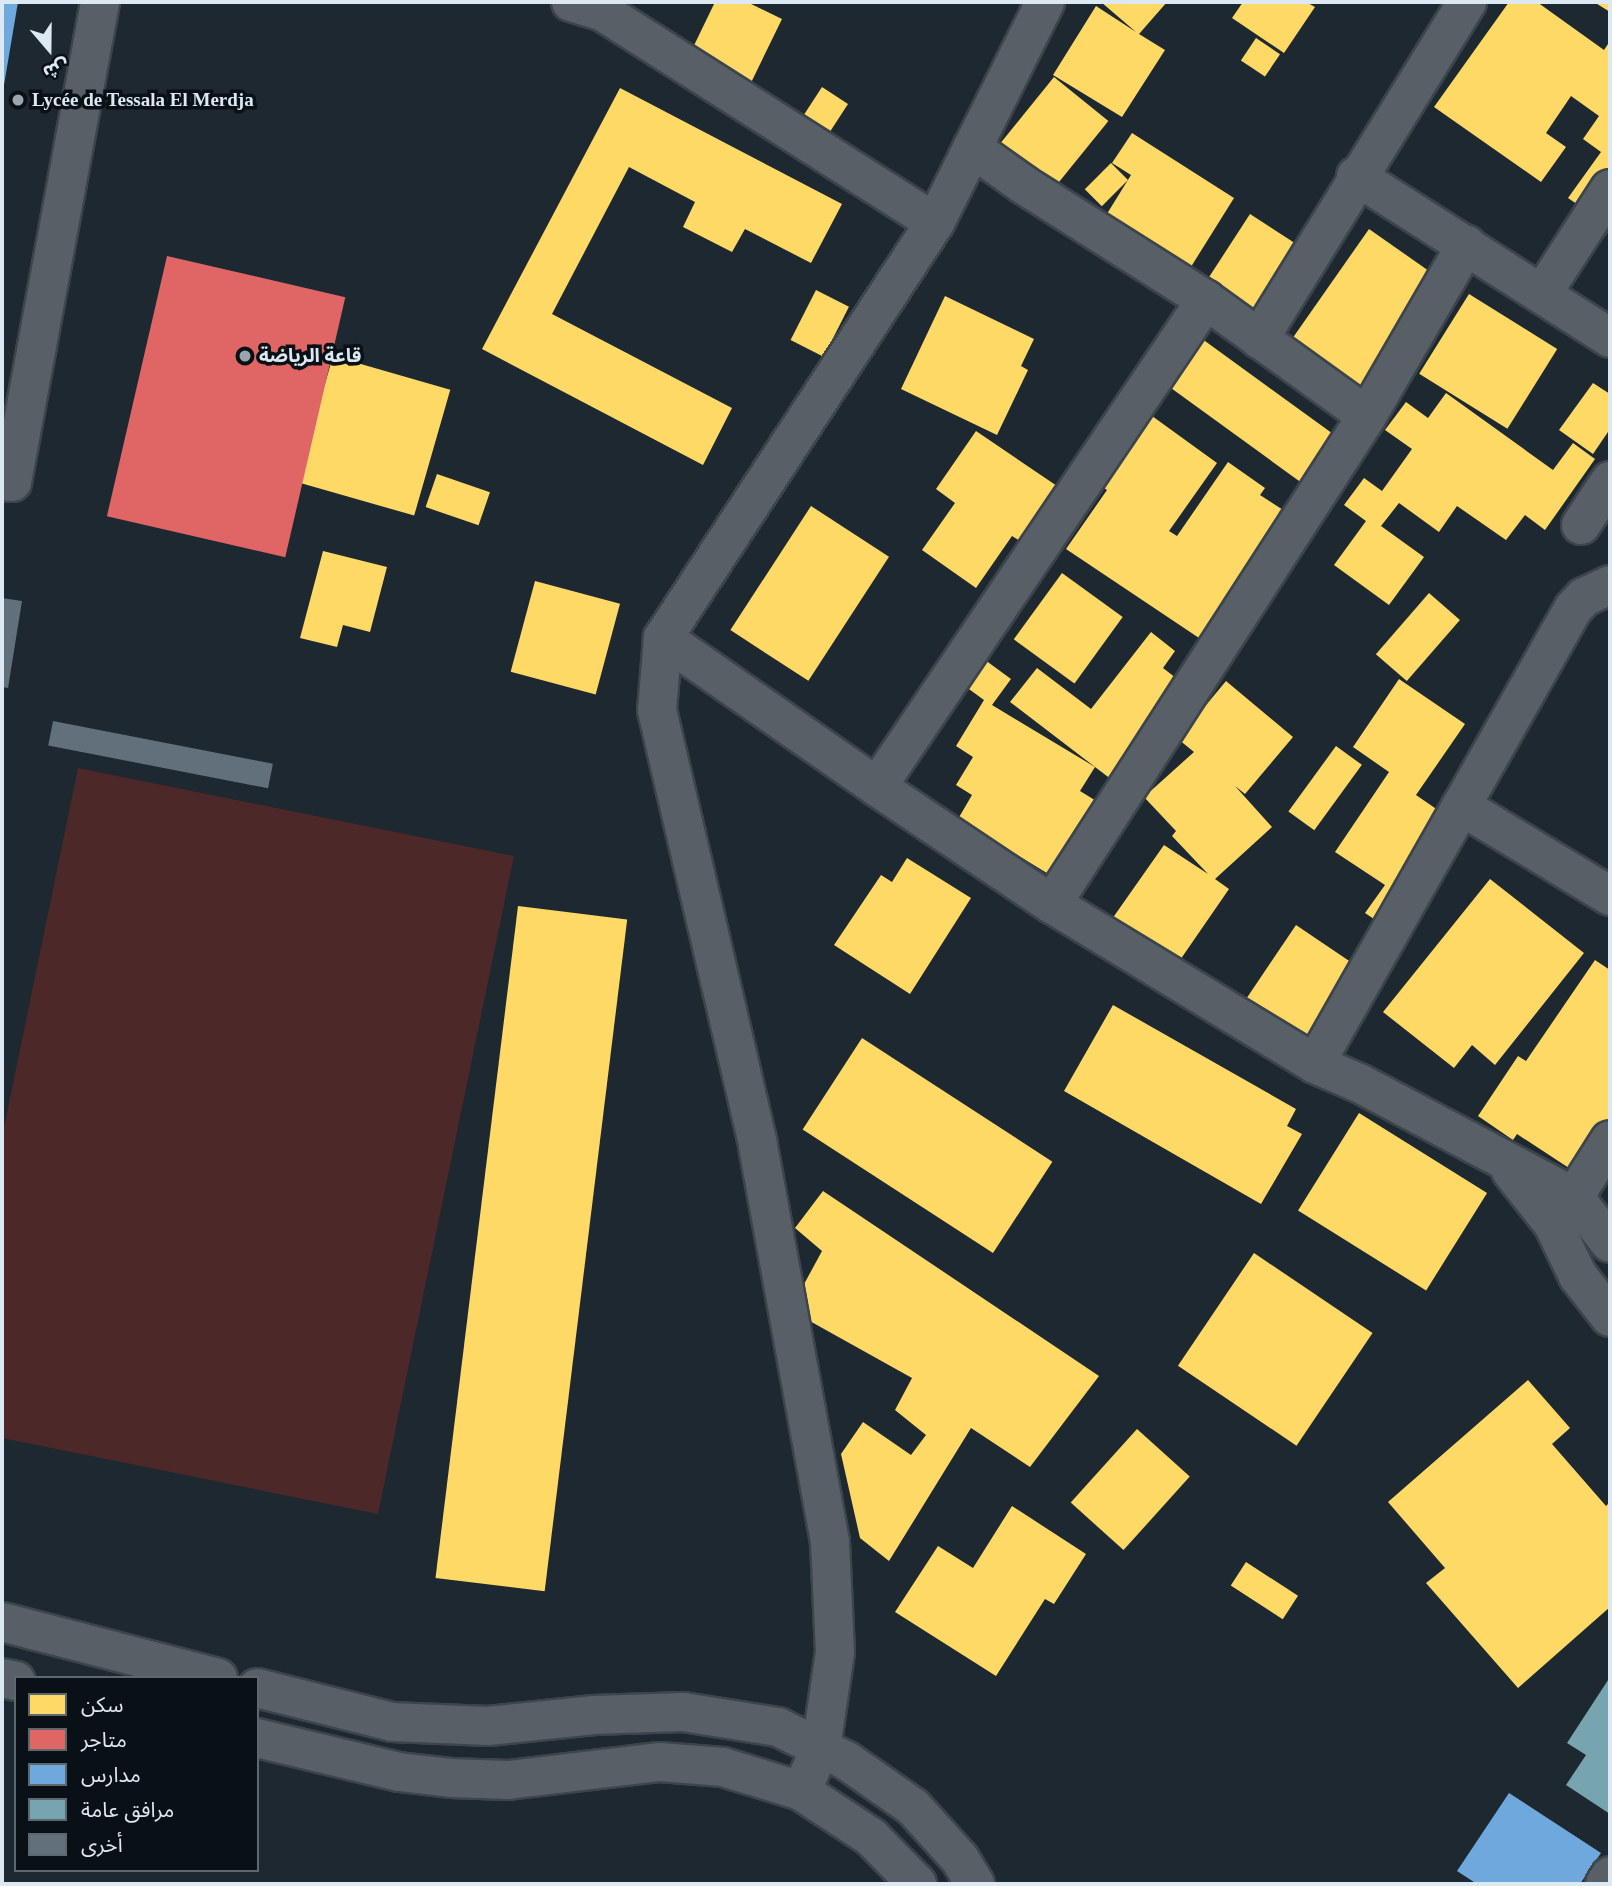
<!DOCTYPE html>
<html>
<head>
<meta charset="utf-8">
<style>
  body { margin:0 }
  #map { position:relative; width:1612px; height:1886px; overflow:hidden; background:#1e2830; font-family:"Times New Roman","Noto Sans Arabic",serif }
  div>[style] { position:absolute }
  .green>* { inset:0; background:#4c2829 }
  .homes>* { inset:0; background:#ffd966; transform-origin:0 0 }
  .shops>* { inset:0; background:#e06666; transform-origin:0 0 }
  .schools>* { inset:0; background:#6fa8dc }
  .public>* { inset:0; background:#76a5af }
  .building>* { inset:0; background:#62707b; transform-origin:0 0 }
  .roads { filter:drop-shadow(2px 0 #3c444c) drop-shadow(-2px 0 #3c444c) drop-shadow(0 2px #3c444c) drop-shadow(0 -2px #3c444c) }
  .street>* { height:38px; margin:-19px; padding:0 19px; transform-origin:19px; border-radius:19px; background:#585f66 }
  .dots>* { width:19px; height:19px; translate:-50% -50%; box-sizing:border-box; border:4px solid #091117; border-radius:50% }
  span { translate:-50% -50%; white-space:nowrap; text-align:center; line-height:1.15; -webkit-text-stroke:7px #091117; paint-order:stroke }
  .poi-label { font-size:19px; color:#dce8f2; font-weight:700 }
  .left { translate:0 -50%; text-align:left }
  .frame { position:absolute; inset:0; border:4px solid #dce8f2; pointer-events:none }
  .legend { position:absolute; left:14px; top:1676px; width:245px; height:196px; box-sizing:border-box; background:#091117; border:2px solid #5d676f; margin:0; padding:9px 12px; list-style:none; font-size:21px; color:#dce8f2 }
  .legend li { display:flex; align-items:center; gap:14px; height:35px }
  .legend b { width:35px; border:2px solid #5d676f }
  .north { position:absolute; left:14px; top:14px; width:70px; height:70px; -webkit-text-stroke:5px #091117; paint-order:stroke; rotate:160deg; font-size:19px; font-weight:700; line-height:28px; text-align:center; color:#dce8f2 }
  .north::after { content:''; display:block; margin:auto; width:24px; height:32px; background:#dce8f2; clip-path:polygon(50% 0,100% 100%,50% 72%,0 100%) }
</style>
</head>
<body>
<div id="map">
  <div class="green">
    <i style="clip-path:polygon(78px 768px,514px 856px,378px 1514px,2px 1438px,2px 1137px)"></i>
  </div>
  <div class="homes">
    <i style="clip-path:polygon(715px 2px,747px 2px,782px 19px,746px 93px,685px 64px)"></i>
    <i style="clip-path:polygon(1101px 2px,1167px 2px,1139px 34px,1165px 50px,1122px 117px,1053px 75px,1096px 6px,1136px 32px)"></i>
    <i style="clip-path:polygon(1243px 2px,1306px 2px,1315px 7px,1284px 53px,1232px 18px)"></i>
    <i style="clip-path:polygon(1509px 2px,1537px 2px,1604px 50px,1610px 41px,1610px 229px,1575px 278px,1584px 209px,1568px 198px,1601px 152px,1583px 139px,1599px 116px,1571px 96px,1546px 133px,1566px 147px,1541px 182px,1434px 107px)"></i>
    <i style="clip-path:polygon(1594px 2px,1610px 2px,1610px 12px)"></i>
    <i style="left:1256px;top:38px;width:29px;height:27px;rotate:34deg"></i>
    <i style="left:1054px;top:77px;width:70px;height:92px;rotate:39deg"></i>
    <i style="left:822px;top:87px;width:31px;height:40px;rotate:33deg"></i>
    <i style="clip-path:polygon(620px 88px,842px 204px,811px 263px,745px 229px,732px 252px,683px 227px,695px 202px,629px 167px,552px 314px,732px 408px,703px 465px,482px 349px)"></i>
    <i style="clip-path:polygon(1132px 133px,1234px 198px,1189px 270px,1105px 217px,1131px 175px,1112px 163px)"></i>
    <i style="left:1111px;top:163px;width:24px;height:37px;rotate:45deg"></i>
    <i style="left:1250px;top:214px;width:68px;height:85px;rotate:33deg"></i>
    <i style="left:1369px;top:229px;width:94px;height:137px;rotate:35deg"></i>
    <i style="left:816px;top:290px;width:37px;height:56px;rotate:27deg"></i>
    <i style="left:1469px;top:294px;width:104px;height:94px;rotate:32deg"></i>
    <i style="clip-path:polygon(945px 296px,1034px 339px,1021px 366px,1028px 370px,997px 435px,901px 389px)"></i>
    <i style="left:1194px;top:333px;width:175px;height:58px;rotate:36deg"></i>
    <i style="left:333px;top:356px;width:122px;height:131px;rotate:16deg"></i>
    <i style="clip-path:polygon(1593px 383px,1610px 394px,1610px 429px,1593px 454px,1559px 430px)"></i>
    <i style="clip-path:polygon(1446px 393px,1553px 470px,1573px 443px,1595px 459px,1545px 530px,1525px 515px,1506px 540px,1457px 506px,1439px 532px,1399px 503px,1381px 526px,1424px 557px,1389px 605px,1334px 565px,1366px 521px,1344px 505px,1364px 478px,1382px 491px,1412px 449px,1385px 430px,1406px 402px,1428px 418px)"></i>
    <i style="clip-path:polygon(1141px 408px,1217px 463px,1169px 531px,1177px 536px,1228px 462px,1265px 488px,1260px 495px,1294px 517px,1208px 644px,1066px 549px,1107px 490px,1090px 478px)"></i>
    <i style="clip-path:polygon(976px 431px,1060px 488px,1023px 543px,1012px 536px,976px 588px,922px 550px,955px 503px,936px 489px)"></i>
    <i style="left:437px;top:474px;width:56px;height:35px;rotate:19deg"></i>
    <i style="left:811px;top:506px;width:93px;height:148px;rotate:33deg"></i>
    <i style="clip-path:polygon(323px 551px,387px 567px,370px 632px,343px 625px,337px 647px,300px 638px)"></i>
    <i style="left:1062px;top:573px;width:75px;height:82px;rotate:36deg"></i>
    <i style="left:535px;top:581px;width:88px;height:94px;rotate:15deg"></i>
    <i style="left:1429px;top:593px;width:41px;height:81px;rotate:41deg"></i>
    <i style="clip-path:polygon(1151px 632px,1175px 651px,1163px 668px,1185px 685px,1116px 783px,1010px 702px,1037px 668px,1091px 709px)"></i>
    <i style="clip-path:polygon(981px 657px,1011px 679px,992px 705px,1095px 767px,1080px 791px,1106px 807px,1060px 881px,958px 819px,972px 795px,956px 785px,973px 757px,956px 746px,984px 700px,962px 684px)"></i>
    <i style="clip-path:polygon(1399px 679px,1465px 724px,1416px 795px,1448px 817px,1377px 921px,1365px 913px,1385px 885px,1335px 852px,1389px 772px,1353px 747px)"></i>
    <i style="clip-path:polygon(1226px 681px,1293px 737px,1245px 794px,1235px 786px,1272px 827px,1215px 879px,1229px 889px,1178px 963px,1112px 919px,1164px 845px,1208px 874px,1172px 836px,1176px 831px,1144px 797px,1194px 752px,1178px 739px)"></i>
    <i style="left:1336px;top:746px;width:32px;height:81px;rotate:36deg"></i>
    <i style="clip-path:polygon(907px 858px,971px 898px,910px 994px,834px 945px,881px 875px,892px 882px)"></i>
    <i style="clip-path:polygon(1490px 879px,1584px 953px,1495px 1065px,1472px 1045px,1454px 1068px,1383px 1012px)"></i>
    <i style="left:518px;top:906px;width:110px;height:677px;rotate:7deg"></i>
    <i style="left:1296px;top:925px;width:83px;height:97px;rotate:34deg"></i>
    <i style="clip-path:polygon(1595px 960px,1610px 970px,1610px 1123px,1572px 1170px,1517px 1134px,1513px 1140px,1478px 1116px,1518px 1056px,1526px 1061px)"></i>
    <i style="clip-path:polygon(1113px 1005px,1296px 1109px,1287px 1126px,1302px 1134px,1261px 1204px,1064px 1091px)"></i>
    <i style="left:862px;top:1038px;width:227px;height:109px;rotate:33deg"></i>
    <i style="left:1359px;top:1113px;width:151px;height:115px;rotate:32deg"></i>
    <i style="clip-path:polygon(823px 1191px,1099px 1376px,1030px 1467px,971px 1428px,889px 1561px,860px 1538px,841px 1454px,863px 1422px,911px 1455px,926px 1435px,895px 1410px,912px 1378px,790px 1310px,822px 1251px,795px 1228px)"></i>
    <i style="left:1254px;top:1253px;width:143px;height:136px;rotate:34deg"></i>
    <i style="clip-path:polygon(1528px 1380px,1570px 1428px,1552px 1444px,1606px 1506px,1610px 1502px,1610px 1607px,1518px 1688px,1426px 1583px,1445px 1568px,1388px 1502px)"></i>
    <i style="left:1137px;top:1429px;width:71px;height:99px;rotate:42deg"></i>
    <i style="clip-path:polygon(1012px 1506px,1086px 1554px,1054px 1604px,1045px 1599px,996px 1676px,895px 1612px,938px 1546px,973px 1568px)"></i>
    <i style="left:1246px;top:1562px;width:62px;height:28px;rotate:33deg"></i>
  </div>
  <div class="shops">
    <i style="left:167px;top:256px;width:183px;height:267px;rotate:13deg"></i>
  </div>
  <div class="schools">
    <i style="clip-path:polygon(2px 2px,18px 2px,3px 91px,2px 91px)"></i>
    <i style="clip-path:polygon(1509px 1793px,1601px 1853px,1580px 1884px,1477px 1884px,1457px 1871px)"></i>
  </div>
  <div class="public">
    <i style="clip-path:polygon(1610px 1677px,1610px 1814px,1566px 1785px,1586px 1755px,1567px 1743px)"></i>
  </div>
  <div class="building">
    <i style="clip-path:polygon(2px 598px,22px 601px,8px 688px,2px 687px)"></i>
    <i style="left:53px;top:721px;width:224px;height:25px;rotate:11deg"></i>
  </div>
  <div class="roads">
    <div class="street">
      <i style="left:571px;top:2px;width:34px;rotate:17deg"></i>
      <i style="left:603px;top:12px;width:393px;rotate:32.4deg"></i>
      <i style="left:972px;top:148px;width:64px;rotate:35.4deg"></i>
      <i style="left:1024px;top:185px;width:215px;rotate:32.3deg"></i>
      <i style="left:1206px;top:300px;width:198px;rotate:35.8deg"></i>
      <i style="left:1356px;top:176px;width:301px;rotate:32.5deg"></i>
      <i style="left:1542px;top:294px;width:125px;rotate:-57.1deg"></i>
      <i style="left:1259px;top:339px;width:396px;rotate:-58.3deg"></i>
      <i style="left:2px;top:481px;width:10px;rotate:6deg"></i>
      <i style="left:12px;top:482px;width:488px;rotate:-79.6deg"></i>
      <i style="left:1581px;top:525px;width:53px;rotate:-56.6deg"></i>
      <i style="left:1610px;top:585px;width:29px;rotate:155deg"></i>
      <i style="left:1584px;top:597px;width:16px;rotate:133deg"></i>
      <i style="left:1573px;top:609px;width:523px;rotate:119.55deg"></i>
      <i style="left:1315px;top:1064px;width:48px;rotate:23.4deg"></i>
      <i style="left:1359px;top:1083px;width:243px;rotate:27.9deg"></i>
      <i style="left:1574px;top:1197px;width:58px;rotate:52deg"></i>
      <i style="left:663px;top:638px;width:261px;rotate:34.8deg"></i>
      <i style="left:877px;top:787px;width:211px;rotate:33.8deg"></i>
      <i style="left:1052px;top:904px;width:308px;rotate:31.3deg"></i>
      <i style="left:877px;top:787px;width:588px;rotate:-55.96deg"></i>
      <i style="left:1461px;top:806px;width:174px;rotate:31.1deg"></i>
      <i style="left:1052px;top:904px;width:581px;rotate:-57.16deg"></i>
      <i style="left:1367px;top:416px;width:198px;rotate:-59.9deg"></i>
      <i style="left:1511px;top:1171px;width:68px;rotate:51.6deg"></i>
      <i style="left:1553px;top:1224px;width:58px;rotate:64.3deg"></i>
      <i style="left:1578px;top:1276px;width:52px;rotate:52deg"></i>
      <i style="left:1574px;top:1197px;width:67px;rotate:-57.7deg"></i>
      <i style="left:2px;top:1622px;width:223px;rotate:14.5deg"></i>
      <i style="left:2px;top:1678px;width:14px;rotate:12deg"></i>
      <i style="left:257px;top:1688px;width:139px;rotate:14.1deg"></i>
      <i style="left:392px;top:1722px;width:96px;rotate:2.4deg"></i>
      <i style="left:488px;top:1726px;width:107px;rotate:-5.9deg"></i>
      <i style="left:594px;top:1715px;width:89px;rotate:-1.9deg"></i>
      <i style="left:683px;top:1712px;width:96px;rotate:9deg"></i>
      <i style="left:778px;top:1727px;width:77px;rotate:26.2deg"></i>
      <i style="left:847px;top:1761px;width:80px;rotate:34.9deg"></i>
      <i style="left:913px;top:1807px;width:70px;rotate:47.9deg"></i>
      <i style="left:960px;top:1859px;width:29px;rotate:59deg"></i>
      <i style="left:257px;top:1738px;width:146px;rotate:13.5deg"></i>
      <i style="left:399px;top:1772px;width:52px;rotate:6.6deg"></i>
      <i style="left:451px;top:1778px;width:57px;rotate:2deg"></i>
      <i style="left:508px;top:1780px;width:153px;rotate:-6.8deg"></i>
      <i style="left:660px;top:1762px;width:63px;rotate:4.5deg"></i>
      <i style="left:723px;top:1767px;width:82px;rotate:17.1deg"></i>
      <i style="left:801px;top:1791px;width:84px;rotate:33.3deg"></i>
      <i style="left:871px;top:1837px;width:66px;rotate:45.6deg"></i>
      <i style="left:801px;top:1791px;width:47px;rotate:-65.1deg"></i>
      <i style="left:821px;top:1748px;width:97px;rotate:-81.7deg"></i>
      <i style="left:835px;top:1652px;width:110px;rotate:-92.6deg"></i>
      <i style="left:830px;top:1542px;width:404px;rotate:-100.3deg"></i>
      <i style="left:758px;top:1144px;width:446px;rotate:-103.1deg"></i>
      <i style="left:657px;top:710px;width:72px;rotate:-85.2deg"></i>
      <i style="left:663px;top:638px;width:496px;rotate:-56.8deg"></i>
      <i style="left:935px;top:223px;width:247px;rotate:-63.5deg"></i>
      <i style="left:1605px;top:1884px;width:9px;rotate:-58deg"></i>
    </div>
  </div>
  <div class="dots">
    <i style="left:18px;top:100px;background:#9aa5ae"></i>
    <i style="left:245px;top:356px;background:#9aa5ae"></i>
  </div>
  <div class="poi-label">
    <span class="left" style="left:32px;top:100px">Lycée de Tessala El Merdja</span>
    <span class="left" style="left:259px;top:356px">قاعة الرياضة</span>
  </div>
  <div class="frame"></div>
  <ul class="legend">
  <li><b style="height:19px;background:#ffd966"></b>سكن</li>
  <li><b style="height:19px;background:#e06666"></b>متاجر</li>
  <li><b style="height:19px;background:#6fa8dc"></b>مدارس</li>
  <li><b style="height:19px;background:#76a5af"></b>مرافق عامة</li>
  <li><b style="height:19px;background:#62707b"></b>أخرى</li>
  </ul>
  <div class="north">ش</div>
</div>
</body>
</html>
